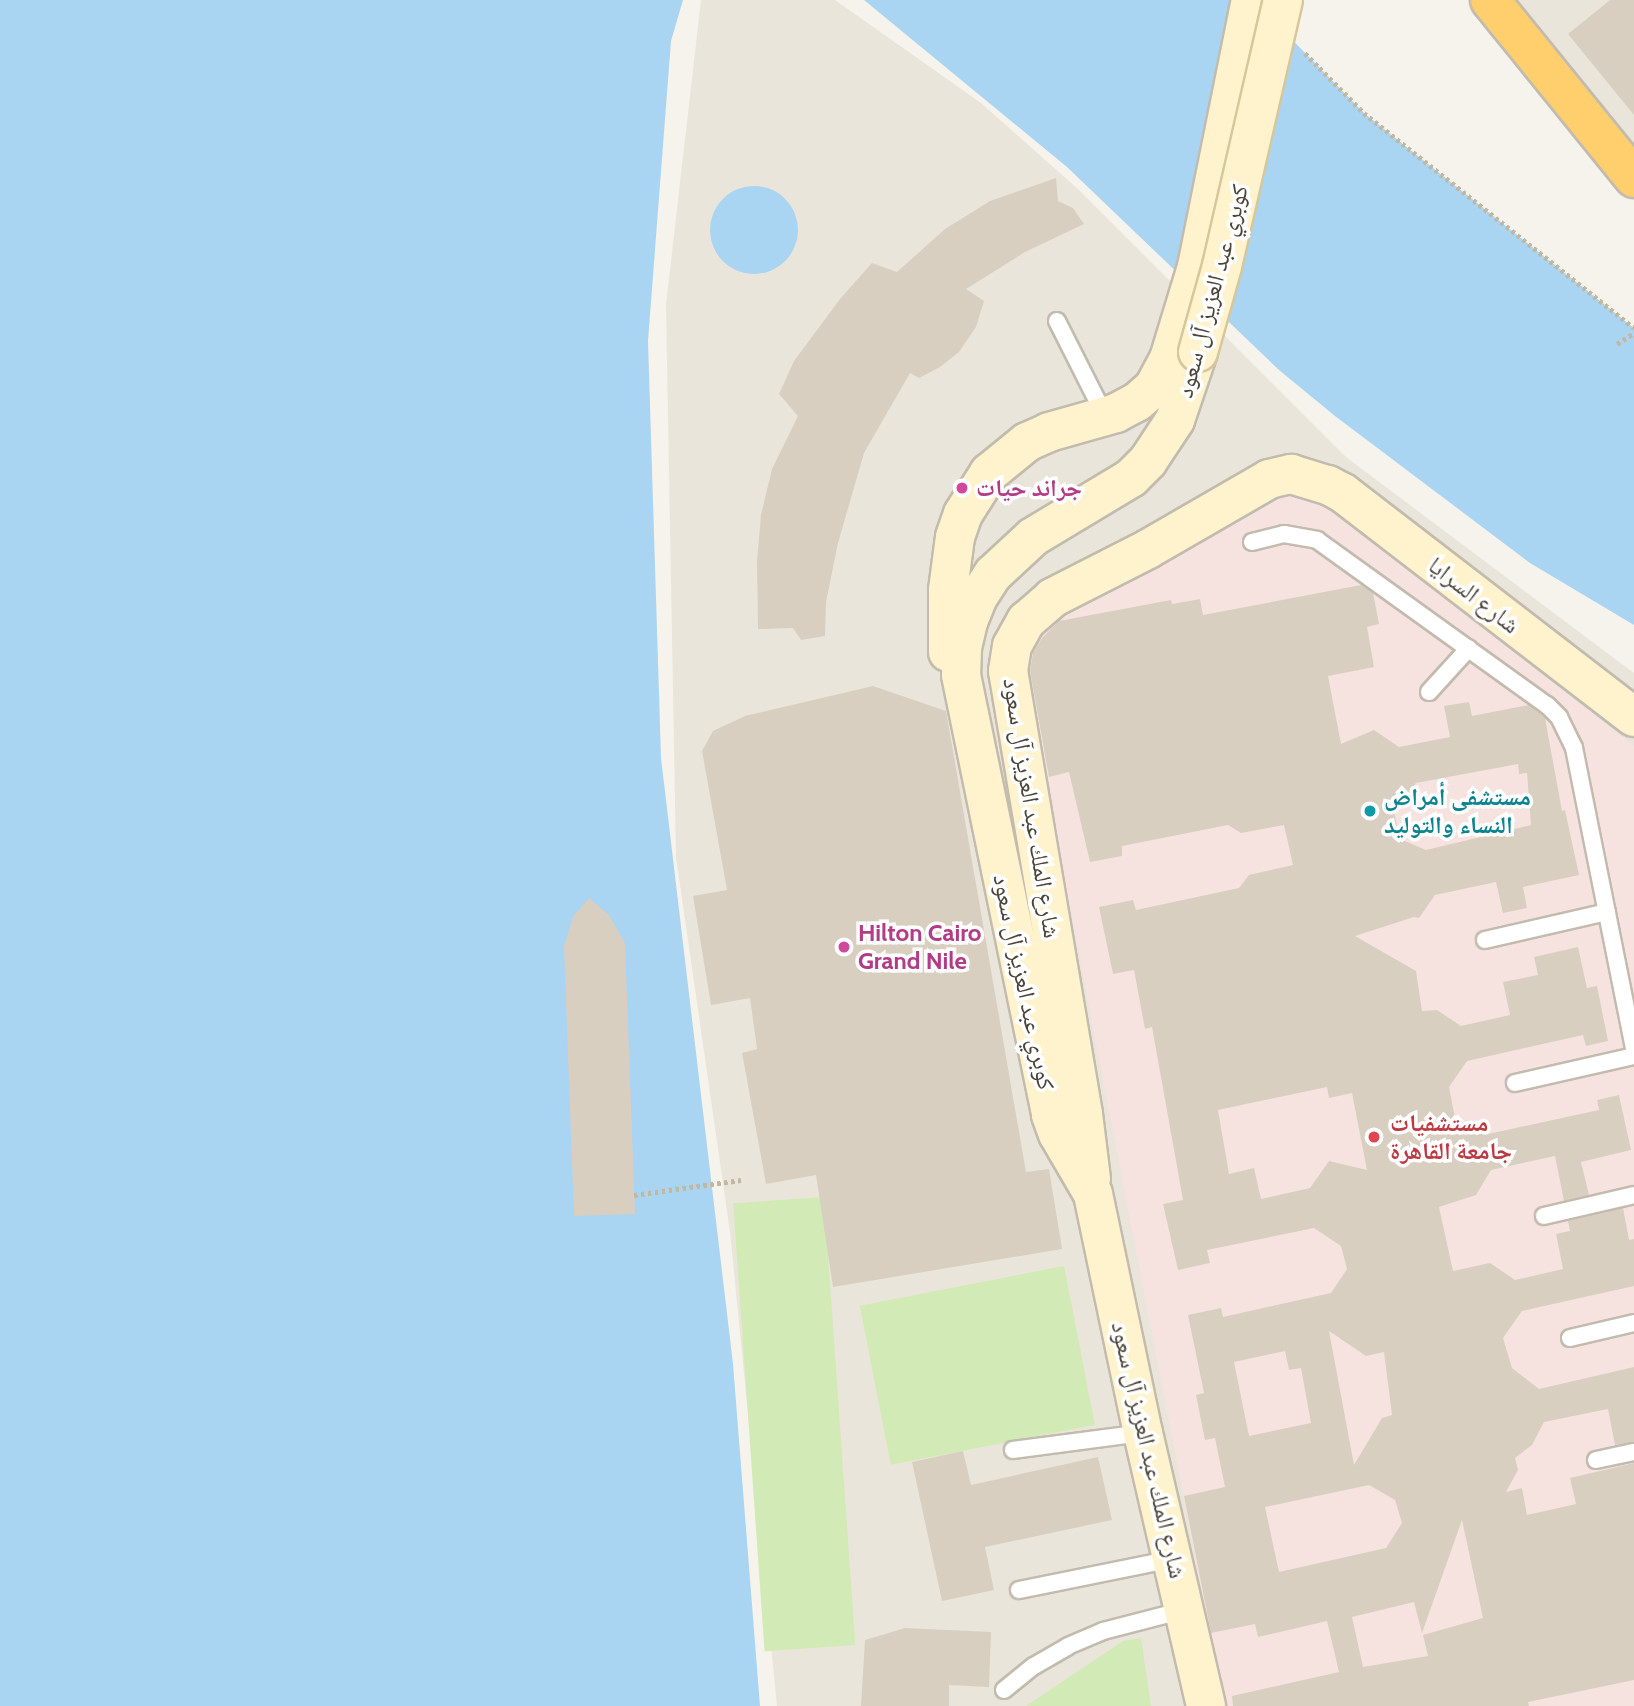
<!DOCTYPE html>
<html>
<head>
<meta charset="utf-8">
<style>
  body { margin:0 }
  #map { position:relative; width:1634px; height:1706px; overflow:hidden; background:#f6f3ec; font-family:Cabin,"Noto Naskh Arabic",sans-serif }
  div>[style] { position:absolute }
  .residential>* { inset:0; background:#eae5da }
  .medical>* { inset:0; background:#f6e3e0 }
  .green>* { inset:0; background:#d2eab5; transform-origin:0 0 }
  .water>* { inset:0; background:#a9d4f2 }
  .round { border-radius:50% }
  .building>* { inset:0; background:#d8cfc1 }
  .path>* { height:4.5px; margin-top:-2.25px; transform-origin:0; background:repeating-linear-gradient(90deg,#c4b79f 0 3.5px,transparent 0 7px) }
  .roads { filter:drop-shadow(2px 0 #c2bbae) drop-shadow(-2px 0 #c2bbae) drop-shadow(0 2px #c2bbae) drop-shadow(0 -2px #c2bbae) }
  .lane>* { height:16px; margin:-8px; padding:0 8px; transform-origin:8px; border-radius:8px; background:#fff }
  .secondary>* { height:38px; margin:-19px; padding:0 19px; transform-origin:19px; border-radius:19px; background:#fff3cd }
  .highway>* { height:38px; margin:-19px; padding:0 19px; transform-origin:19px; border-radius:19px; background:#ffcf6e }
  .bridges { filter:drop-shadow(2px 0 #d6c79b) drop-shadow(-2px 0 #d6c79b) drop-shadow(0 2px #d6c79b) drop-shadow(0 -2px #d6c79b) }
  .secondary-bridge>* { height:38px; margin:-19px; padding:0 19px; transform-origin:19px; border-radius:19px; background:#fff3cd }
  .dots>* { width:19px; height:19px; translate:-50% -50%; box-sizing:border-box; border:4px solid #fff; border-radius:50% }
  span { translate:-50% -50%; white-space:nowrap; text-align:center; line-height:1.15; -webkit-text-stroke:7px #fff; paint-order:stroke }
  .street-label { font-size:24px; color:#4b4439 }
  .hotel-label { font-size:24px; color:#b23c85; font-weight:700 }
  .left { translate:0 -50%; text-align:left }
  .culture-label { font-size:24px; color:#0d838f; font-weight:700 }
  .health-label { font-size:24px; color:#be3a42; font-weight:700 }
</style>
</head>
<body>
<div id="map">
  <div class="residential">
    <i style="clip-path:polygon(701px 0,835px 0,981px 103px,1079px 190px,1346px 457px,1634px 673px,1634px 1706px,777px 1706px,730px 1232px,676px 857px,666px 305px)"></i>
    <i style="clip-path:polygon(1491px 0,1634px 0,1634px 165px)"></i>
  </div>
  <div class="medical">
    <i style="clip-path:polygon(1287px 495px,1316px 500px,1329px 508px,1634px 746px,1634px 1706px,1224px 1706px,1045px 778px,1023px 681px,1028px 635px,1042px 615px,1272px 498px)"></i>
  </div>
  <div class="green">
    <i style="left:824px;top:1197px;width:449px;height:91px;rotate:86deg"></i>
    <i style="left:1064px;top:1266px;width:162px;height:208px;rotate:79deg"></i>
    <i style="clip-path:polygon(1141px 1638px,1151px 1706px,1026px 1706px,1123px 1641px)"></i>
  </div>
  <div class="water">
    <i style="clip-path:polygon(0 0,683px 0,671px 41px,648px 341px,661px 758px,733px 1364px,760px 1706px,0 1706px)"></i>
    <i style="clip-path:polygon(864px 0,1253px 0,1364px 113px,1634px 328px,1634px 625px,1530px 563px,1335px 416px,1279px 370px,1067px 167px)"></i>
    <i class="round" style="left:710px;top:186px;width:88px;height:88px"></i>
  </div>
  <div class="building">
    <i style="clip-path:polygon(1610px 0,1634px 0,1634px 115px,1568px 34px)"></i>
    <i style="clip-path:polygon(1056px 178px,1058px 201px,1073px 208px,1084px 224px,1025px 252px,966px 289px,984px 301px,976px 327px,959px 352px,940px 367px,919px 378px,910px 373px,864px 453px,838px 543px,826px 602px,825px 636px,801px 640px,793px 628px,758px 629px,757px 561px,761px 515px,772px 469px,798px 416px,779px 394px,794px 361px,840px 299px,872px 263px,897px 272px,945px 229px,990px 201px)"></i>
    <i style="clip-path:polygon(evenodd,1361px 585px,1373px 593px,1379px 624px,1367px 627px,1374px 667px,1328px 676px,1341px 744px,1374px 730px,1399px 747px,1450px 737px,1444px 706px,1469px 702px,1472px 716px,1529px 705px,1545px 718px,1562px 811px,1565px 810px,1579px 875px,1523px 887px,1527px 908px,1503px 913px,1496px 882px,1435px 895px,1419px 918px,1414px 917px,1355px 936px,1416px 971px,1422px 1011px,1437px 1010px,1461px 1026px,1510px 1015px,1503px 982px,1538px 975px,1534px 957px,1578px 947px,1587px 988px,1597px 986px,1608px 1041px,1586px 1046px,1583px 1035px,1467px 1061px,1449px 1087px,1455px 1118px,1488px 1134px,1599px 1110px,1597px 1100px,1619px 1095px,1631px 1150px,1581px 1162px,1589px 1195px,1564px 1201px,1555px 1156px,1491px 1170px,1476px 1195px,1439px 1207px,1453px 1271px,1490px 1263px,1515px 1280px,1563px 1269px,1556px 1234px,1570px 1231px,1568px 1221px,1623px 1208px,1629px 1240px,1634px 1239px,1634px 1286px,1522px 1311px,1503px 1338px,1512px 1368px,1539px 1389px,1634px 1367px,1634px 1442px,1615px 1445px,1608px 1409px,1544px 1422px,1532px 1445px,1515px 1458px,1518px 1470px,1506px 1492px,1522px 1488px,1527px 1515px,1576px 1504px,1570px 1478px,1634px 1463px,1634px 1680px,1528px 1702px,1529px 1706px,1233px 1706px,1232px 1696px,1339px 1672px,1327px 1621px,1258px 1637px,1255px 1624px,1211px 1633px,1184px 1496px,1225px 1487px,1215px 1438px,1205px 1440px,1196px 1395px,1204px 1393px,1188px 1315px,1221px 1308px,1223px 1317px,1331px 1293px,1347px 1269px,1341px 1246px,1314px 1228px,1207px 1250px,1210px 1263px,1178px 1270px,1163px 1204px,1183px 1200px,1152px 1027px,1145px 1029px,1134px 970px,1113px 974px,1099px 907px,1133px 900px,1136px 910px,1239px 888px,1249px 875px,1293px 865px,1284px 825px,1241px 833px,1228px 825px,1122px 846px,1122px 856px,1090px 862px,1069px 772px,1049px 777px,1030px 671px,1033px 653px,1042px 638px,1059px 621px,1171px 600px,1172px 604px,1200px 599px,1203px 615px,1361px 585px,1518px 764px,1519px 774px,1527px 773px,1531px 825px,1426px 850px,1400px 839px,1394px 812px,1416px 783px,1518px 764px,1361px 585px,1327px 1087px,1329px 1098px,1352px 1093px,1367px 1170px,1329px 1161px,1310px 1188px,1261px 1199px,1254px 1168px,1229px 1174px,1218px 1110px,1327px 1087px,1361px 585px,1329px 1331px,1366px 1356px,1384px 1352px,1392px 1415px,1382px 1418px,1354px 1465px,1329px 1331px,1361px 585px,1285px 1351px,1289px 1370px,1301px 1368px,1311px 1423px,1249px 1436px,1234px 1362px,1285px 1351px,1361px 585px,1369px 1485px,1395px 1500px,1402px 1523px,1386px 1548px,1279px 1572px,1265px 1507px,1369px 1485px,1361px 585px,1462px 1520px,1483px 1618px,1423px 1635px,1428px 1656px,1363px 1667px,1352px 1617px,1414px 1602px,1422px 1633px,1462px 1520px)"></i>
    <i style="clip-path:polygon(873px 686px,946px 711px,1026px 1172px,1049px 1169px,1062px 1249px,833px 1287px,816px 1175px,766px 1184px,742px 1053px,757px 1049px,750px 998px,711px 1005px,693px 896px,727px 890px,702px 751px,713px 731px,745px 716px)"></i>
    <i style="clip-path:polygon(589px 898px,609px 915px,625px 943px,635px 1214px,574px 1216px,564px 946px,573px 917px)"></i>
    <i style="clip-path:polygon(963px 1451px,971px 1485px,1098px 1457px,1112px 1520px,985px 1547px,994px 1590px,942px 1601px,912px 1462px)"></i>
    <i style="clip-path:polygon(905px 1628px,991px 1632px,989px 1687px,949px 1685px,949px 1706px,861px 1706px,865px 1640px)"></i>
  </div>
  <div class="path">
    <i style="left:1305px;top:53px;width:84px;rotate:45.5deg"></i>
    <i style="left:1364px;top:113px;width:345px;rotate:38.5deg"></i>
    <i style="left:1617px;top:344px;width:20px;rotate:-33deg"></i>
    <i style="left:634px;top:1195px;width:108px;rotate:-8deg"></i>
  </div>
  <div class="roads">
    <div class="lane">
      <i style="left:1057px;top:321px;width:106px;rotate:63.2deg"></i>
      <i style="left:1252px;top:542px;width:33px;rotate:-14deg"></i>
      <i style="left:1284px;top:534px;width:34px;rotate:10deg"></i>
      <i style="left:1317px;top:540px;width:283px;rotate:35.7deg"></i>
      <i style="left:1547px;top:705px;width:17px;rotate:45deg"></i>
      <i style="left:1559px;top:717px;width:34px;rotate:64deg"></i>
      <i style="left:1574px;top:748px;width:306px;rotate:78.7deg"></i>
      <i style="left:1429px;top:692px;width:59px;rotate:-47.7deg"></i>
      <i style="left:1485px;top:940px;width:125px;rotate:-12.9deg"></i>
      <i style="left:1515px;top:1083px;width:122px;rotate:-12.8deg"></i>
      <i style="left:1544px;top:1216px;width:92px;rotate:-13.1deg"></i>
      <i style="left:1570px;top:1338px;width:66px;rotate:-13.2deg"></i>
      <i style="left:1013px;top:1450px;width:131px;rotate:-7.5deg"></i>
      <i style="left:1596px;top:1460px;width:39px;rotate:-12deg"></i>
      <i style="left:1019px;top:1590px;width:157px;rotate:-11.4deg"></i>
      <i style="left:1004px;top:1690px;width:38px;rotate:-39deg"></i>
      <i style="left:1034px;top:1666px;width:39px;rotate:-30deg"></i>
      <i style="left:1068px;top:1646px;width:38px;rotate:-23deg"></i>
      <i style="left:1103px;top:1631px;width:85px;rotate:-14.4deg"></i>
    </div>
    <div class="secondary">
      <i style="left:1198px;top:352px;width:72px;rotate:108.7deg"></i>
      <i style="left:1175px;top:420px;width:49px;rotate:123.4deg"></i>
      <i style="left:1148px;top:461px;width:24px;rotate:135deg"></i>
      <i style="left:1131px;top:478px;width:114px;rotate:149deg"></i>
      <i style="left:1033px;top:537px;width:54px;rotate:137.2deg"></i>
      <i style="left:993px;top:574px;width:27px;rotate:123deg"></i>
      <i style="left:978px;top:597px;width:27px;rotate:112deg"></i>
      <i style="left:968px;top:622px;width:28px;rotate:103deg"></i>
      <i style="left:962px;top:649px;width:26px;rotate:92deg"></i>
      <i style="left:961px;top:675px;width:449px;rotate:78.4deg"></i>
      <i style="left:1051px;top:1115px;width:20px;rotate:70deg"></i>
      <i style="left:1058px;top:1134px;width:69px;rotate:59.7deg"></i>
      <i style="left:1093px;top:1194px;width:244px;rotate:78.2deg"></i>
      <i style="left:1143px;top:1433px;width:280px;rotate:77deg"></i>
      <i style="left:948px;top:652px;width:62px;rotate:-90deg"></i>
      <i style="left:948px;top:590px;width:53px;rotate:-82.5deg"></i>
      <i style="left:955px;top:537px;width:24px;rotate:-71deg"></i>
      <i style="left:963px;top:514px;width:49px;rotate:-57.6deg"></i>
      <i style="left:989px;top:473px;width:49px;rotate:-39.2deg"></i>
      <i style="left:1027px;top:442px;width:24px;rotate:-24deg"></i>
      <i style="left:1049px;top:432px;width:70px;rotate:-15.8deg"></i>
      <i style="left:1116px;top:413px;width:24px;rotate:-28deg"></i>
      <i style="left:1137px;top:402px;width:23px;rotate:-41deg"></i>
      <i style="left:1154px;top:387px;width:32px;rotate:-62deg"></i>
      <i style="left:1169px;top:359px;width:96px;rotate:-73.1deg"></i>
      <i style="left:1197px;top:267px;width:272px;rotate:-78.6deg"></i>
      <i style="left:1091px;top:1179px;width:65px;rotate:-97deg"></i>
      <i style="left:1083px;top:1114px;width:449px;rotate:-99.6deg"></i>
      <i style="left:1008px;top:671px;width:25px;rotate:-81deg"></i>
      <i style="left:1012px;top:646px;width:29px;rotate:-61deg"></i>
      <i style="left:1026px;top:621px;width:35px;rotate:-41deg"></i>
      <i style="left:1052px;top:598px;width:108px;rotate:-27deg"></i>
      <i style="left:1148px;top:549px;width:140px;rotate:-30deg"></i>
      <i style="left:1269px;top:479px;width:23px;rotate:-13deg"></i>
      <i style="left:1291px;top:474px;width:39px;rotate:17deg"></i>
      <i style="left:1328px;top:485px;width:17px;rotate:28deg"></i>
      <i style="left:1343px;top:493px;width:367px;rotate:37.6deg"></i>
    </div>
    <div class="highway">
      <i style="left:1490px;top:0;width:229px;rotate:51deg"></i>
    </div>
  </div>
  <div class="bridges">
    <div class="secondary-bridge">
      <i style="left:1198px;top:352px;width:89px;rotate:-74.4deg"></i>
      <i style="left:1222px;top:266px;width:273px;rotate:-77.1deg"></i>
    </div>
  </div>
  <div class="dots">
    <i style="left:962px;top:488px;background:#d1479c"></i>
    <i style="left:1370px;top:811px;background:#0f9aa8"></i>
    <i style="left:844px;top:947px;background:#d1479c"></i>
    <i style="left:1374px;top:1137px;background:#e0444e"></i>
  </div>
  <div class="street-label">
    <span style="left:1212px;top:291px;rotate:-75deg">كوبري عبد العزيز آل سعود</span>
    <span style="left:1474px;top:595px;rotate:38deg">شارع السرايا</span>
    <span style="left:1032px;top:808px;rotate:81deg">شارع الملك عبد العزيز آل سعود</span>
    <span style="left:1024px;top:982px;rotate:78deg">كوبري عبد العزيز آل سعود</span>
    <span style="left:1149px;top:1450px;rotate:77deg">شارع الملك عبد العزيز آل سعود</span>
  </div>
  <div class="hotel-label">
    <span class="left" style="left:976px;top:488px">جراند حيات</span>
    <span class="left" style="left:858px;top:947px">Hilton Cairo<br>Grand Nile</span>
  </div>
  <div class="culture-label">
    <span class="left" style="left:1384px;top:811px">مستشفى أمراض<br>النساء والتوليد</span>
  </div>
  <div class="health-label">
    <span class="left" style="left:1390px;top:1137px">مستشفيات<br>جامعة القاهرة</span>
  </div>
</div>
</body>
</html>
